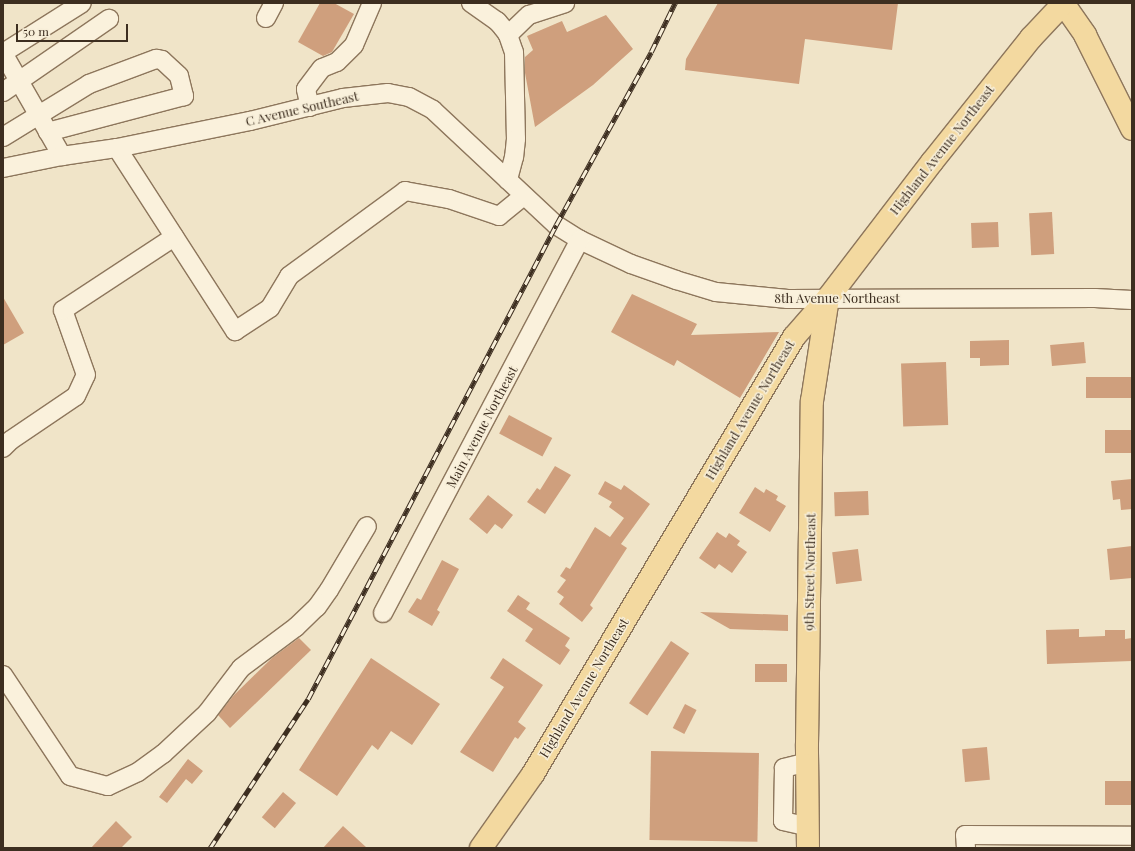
<!DOCTYPE html>
<html>
<head>
<meta charset="utf-8">
<style>
  body { margin:0 }
  #map { position:relative; width:1135px; height:851px; overflow:hidden; background:#f0e4c8; font-family:"Playfair Display",serif }
  div>[style] { position:absolute }
  .building>* { inset:0; background:#cf9f7d; transform-origin:0 0 }
  .roads { filter:drop-shadow(1px 0 #8d765c) drop-shadow(-1px 0 #8d765c) drop-shadow(0 1px #8d765c) drop-shadow(0 -1px #8d765c) }
  .minor>* { height:18px; margin:-9px; padding:0 9px; transform-origin:9px; border-radius:9px; background:#faf1dc }
  .major>* { height:22px; margin:-11px; padding:0 11px; transform-origin:11px; border-radius:11px; background:#f3d9a0 }
  .rail>* { height:4.5px; margin-top:-2.25px; transform-origin:0; background:repeating-linear-gradient(90deg,#f7eed8 0 9px,#3d2e20 0 18px); box-sizing:border-box; border-block:1px solid #3d2e20 }
  span { translate:-50% -50%; white-space:nowrap; text-align:center; line-height:1.15; -webkit-text-stroke:3px #f7eed8; paint-order:stroke }
  .street-label { font-size:13px; color:#3d2e20 }
  .frame { position:absolute; inset:0; border:4px solid #3d2e20; pointer-events:none }
  .scale { position:absolute; left:16px; top:24px; width:112px; height:18px; box-sizing:border-box; border:2px solid #3d2e20; border-top:0; padding-left:5px; font-size:12px; line-height:14px; white-space:nowrap; color:#3d2e20; -webkit-text-stroke:3px #f7eed8; paint-order:stroke }
</style>
</head>
<body>
<div id="map">
  <div class="building">
    <i style="clip-path:polygon(320px 3px,334px 3px,354px 14px,332px 52px,323px 56px,298px 42px)"></i>
    <i style="clip-path:polygon(718px 3px,898px 3px,892px 50px,805px 39px,799px 84px,685px 70px,686px 59px)"></i>
    <i style="clip-path:polygon(606px 15px,633px 49px,593px 85px,535px 127px,525px 73px,525px 57px,533px 50px,527px 36px,562px 21px,567px 32px)"></i>
    <i style="left:1052px;top:212px;width:42px;height:23px;rotate:87deg"></i>
    <i style="left:998px;top:222px;width:25px;height:27px;rotate:88deg"></i>
    <i style="clip-path:polygon(632px 294px,697px 324px,691px 335px,779px 332px,740px 398px,677px 360px,674px 366px,611px 332px)"></i>
    <i style="clip-path:polygon(3px 297px,24px 333px,3px 345px)"></i>
    <i style="clip-path:polygon(1009px 340px,1009px 365px,980px 366px,980px 358px,970px 358px,970px 341px)"></i>
    <i style="left:1084px;top:342px;width:21px;height:34px;rotate:85deg"></i>
    <i style="left:946px;top:362px;width:63px;height:45px;rotate:88deg"></i>
    <i style="left:1132px;top:377px;width:21px;height:46px;rotate:90deg"></i>
    <i style="left:509px;top:415px;width:49px;height:21px;rotate:28deg"></i>
    <i style="left:1132px;top:430px;width:23px;height:27px;rotate:90deg"></i>
    <i style="clip-path:polygon(555px 466px,571px 475px,545px 514px,527px 502px,537px 488px,540px 490px)"></i>
    <i style="clip-path:polygon(1132px 479px,1132px 509px,1121px 510px,1120px 499px,1113px 500px,1111px 481px)"></i>
    <i style="clip-path:polygon(605px 481px,621px 490px,624px 485px,650px 504px,621px 544px,627px 548px,590px 605px,593px 608px,582px 622px,559px 604px,564px 597px,557px 592px,566px 580px,560px 576px,566px 567px,570px 569px,595px 527px,610px 537px,624px 518px,609px 507px,612px 502px,598px 494px)"></i>
    <i style="clip-path:polygon(755px 487px,764px 493px,766px 489px,778px 496px,776px 500px,786px 506px,770px 532px,739px 513px)"></i>
    <i style="left:868px;top:491px;width:24px;height:34px;rotate:88deg"></i>
    <i style="clip-path:polygon(488px 495px,513px 515px,502px 529px,495px 524px,487px 534px,469px 519px)"></i>
    <i style="clip-path:polygon(717px 532px,726px 538px,729px 533px,740px 541px,737px 545px,747px 552px,732px 573px,719px 564px,715px 569px,699px 558px)"></i>
    <i style="clip-path:polygon(1132px 546px,1132px 578px,1110px 580px,1107px 549px)"></i>
    <i style="left:858px;top:549px;width:32px;height:26px;rotate:83deg"></i>
    <i style="clip-path:polygon(442px 560px,459px 569px,437px 610px,440px 612px,432px 626px,408px 612px,417px 598px,421px 600px)"></i>
    <i style="clip-path:polygon(518px 595px,530px 603px,526px 609px,570px 638px,565px 646px,570px 650px,560px 665px,525px 641px,533px 629px,507px 611px)"></i>
    <i style="clip-path:polygon(700px 612px,788px 615px,788px 631px,730px 629px)"></i>
    <i style="clip-path:polygon(1079px 629px,1079px 637px,1105px 636px,1105px 630px,1125px 630px,1125px 639px,1132px 638px,1132px 661px,1047px 664px,1046px 630px)"></i>
    <i style="clip-path:polygon(299px 638px,311px 650px,230px 728px,218px 715px,234px 695px,272px 658px)"></i>
    <i style="left:671px;top:641px;width:22px;height:75px;rotate:34deg"></i>
    <i style="clip-path:polygon(371px 658px,440px 704px,412px 745px,391px 731px,378px 750px,372px 745px,337px 796px,299px 770px)"></i>
    <i style="clip-path:polygon(503px 658px,543px 685px,518px 722px,526px 728px,518px 739px,515px 737px,493px 772px,460px 752px,504px 687px,490px 678px)"></i>
    <i style="left:787px;top:664px;width:18px;height:32px;rotate:90deg"></i>
    <i style="left:685px;top:704px;width:13px;height:27px;rotate:27deg"></i>
    <i style="left:987px;top:747px;width:33px;height:25px;rotate:85deg"></i>
    <i style="left:651px;top:751px;width:108px;height:89px;rotate:1deg"></i>
    <i style="clip-path:polygon(188px 759px,203px 771px,192px 784px,186px 779px,167px 803px,159px 797px)"></i>
    <i style="left:1132px;top:781px;width:24px;height:27px;rotate:90deg"></i>
    <i style="left:283px;top:792px;width:17px;height:33px;rotate:40deg"></i>
    <i style="clip-path:polygon(116px 821px,132px 837px,121px 848px,91px 848px)"></i>
    <i style="clip-path:polygon(343px 826px,367px 848px,323px 848px)"></i>
  </div>
  <div class="roads">
    <div class="minor">
      <i style="left:471px;top:3px;width:32px;rotate:35deg"></i>
      <i style="left:497px;top:21px;width:9px;rotate:49deg"></i>
      <i style="left:503px;top:28px;width:9px;rotate:54deg"></i>
      <i style="left:508px;top:35px;width:18px;rotate:71deg"></i>
      <i style="left:514px;top:52px;width:87px;rotate:88.7deg"></i>
      <i style="left:516px;top:139px;width:18px;rotate:96deg"></i>
      <i style="left:514px;top:157px;width:24px;rotate:105deg"></i>
      <i style="left:266px;top:18px;width:17px;rotate:-62deg"></i>
      <i style="left:508px;top:35px;width:29px;rotate:-44deg"></i>
      <i style="left:529px;top:15px;width:38px;rotate:-18deg"></i>
      <i style="left:3px;top:53px;width:119px;rotate:60.2deg"></i>
      <i style="left:3px;top:53px;width:93px;rotate:-32.3deg"></i>
      <i style="left:3px;top:92px;width:129px;rotate:-34.6deg"></i>
      <i style="left:310px;top:107px;width:18px;rotate:-103deg"></i>
      <i style="left:306px;top:89px;width:26px;rotate:-53deg"></i>
      <i style="left:322px;top:68px;width:16px;rotate:-22deg"></i>
      <i style="left:337px;top:62px;width:24px;rotate:-45deg"></i>
      <i style="left:354px;top:45px;width:46px;rotate:-66.8deg"></i>
      <i style="left:3px;top:137px;width:101px;rotate:-31.6deg"></i>
      <i style="left:89px;top:84px;width:72px;rotate:-20.5deg"></i>
      <i style="left:156px;top:59px;width:6px;rotate:9deg"></i>
      <i style="left:162px;top:60px;width:23px;rotate:43deg"></i>
      <i style="left:179px;top:76px;width:21px;rotate:76deg"></i>
      <i style="left:184px;top:96px;width:141px;rotate:165.2deg"></i>
      <i style="left:117px;top:148px;width:218px;rotate:57.2deg"></i>
      <i style="left:235px;top:331px;width:42px;rotate:-33.3deg"></i>
      <i style="left:270px;top:308px;width:37px;rotate:-59deg"></i>
      <i style="left:289px;top:276px;width:144px;rotate:-36.2deg"></i>
      <i style="left:405px;top:191px;width:45px;rotate:10.3deg"></i>
      <i style="left:449px;top:199px;width:53px;rotate:18.8deg"></i>
      <i style="left:499px;top:216px;width:32px;rotate:-39deg"></i>
      <i style="left:3px;top:168px;width:60px;rotate:-11.5deg"></i>
      <i style="left:62px;top:156px;width:56px;rotate:-8.3deg"></i>
      <i style="left:117px;top:148px;width:136px;rotate:-11.5deg"></i>
      <i style="left:250px;top:121px;width:96px;rotate:-13.9deg"></i>
      <i style="left:343px;top:98px;width:45px;rotate:-6.3deg"></i>
      <i style="left:388px;top:93px;width:21px;rotate:11deg"></i>
      <i style="left:409px;top:97px;width:27px;rotate:28deg"></i>
      <i style="left:433px;top:110px;width:168px;rotate:43.1deg"></i>
      <i style="left:556px;top:225px;width:28px;rotate:32deg"></i>
      <i style="left:580px;top:240px;width:56px;rotate:25.2deg"></i>
      <i style="left:631px;top:264px;width:48px;rotate:19.6deg"></i>
      <i style="left:676px;top:280px;width:42px;rotate:16.7deg"></i>
      <i style="left:716px;top:292px;width:72px;rotate:5.6deg"></i>
      <i style="left:788px;top:299px;width:307px;rotate:-0.2deg"></i>
      <i style="left:1095px;top:298px;width:37px;rotate:3deg"></i>
      <i style="left:3px;top:448px;width:11px;rotate:-45deg"></i>
      <i style="left:11px;top:440px;width:78px;rotate:-34.1deg"></i>
      <i style="left:76px;top:396px;width:23px;rotate:-65deg"></i>
      <i style="left:86px;top:375px;width:69px;rotate:-109.5deg"></i>
      <i style="left:63px;top:310px;width:133px;rotate:-33.3deg"></i>
      <i style="left:383px;top:613px;width:422px;rotate:-62.2deg"></i>
      <i style="left:3px;top:675px;width:121px;rotate:56.4deg"></i>
      <i style="left:70px;top:776px;width:39px;rotate:15deg"></i>
      <i style="left:108px;top:786px;width:33px;rotate:-25deg"></i>
      <i style="left:138px;top:772px;width:31px;rotate:-36deg"></i>
      <i style="left:163px;top:754px;width:60px;rotate:-43deg"></i>
      <i style="left:207px;top:713px;width:56px;rotate:-52.9deg"></i>
      <i style="left:241px;top:668px;width:69px;rotate:-36.7deg"></i>
      <i style="left:296px;top:627px;width:29px;rotate:-44deg"></i>
      <i style="left:317px;top:607px;width:21px;rotate:-55deg"></i>
      <i style="left:329px;top:590px;width:74px;rotate:-59.3deg"></i>
      <i style="left:808px;top:762px;width:25px;rotate:166deg"></i>
      <i style="left:784px;top:768px;width:53px;rotate:91.1deg"></i>
      <i style="left:783px;top:821px;width:26px;rotate:13deg"></i>
      <i style="left:966px;top:848px;width:13px;rotate:-94deg"></i>
      <i style="left:965px;top:835px;width:167px;rotate:0.3deg"></i>
    </div>
    <div class="major">
      <i style="left:1063px;top:3px;width:39px;rotate:55deg"></i>
      <i style="left:1085px;top:35px;width:105px;rotate:63.4deg"></i>
      <i style="left:481px;top:848px;width:90px;rotate:-54.9deg"></i>
      <i style="left:533px;top:774px;width:509px;rotate:-59.15deg"></i>
      <i style="left:794px;top:337px;width:52px;rotate:-48.9deg"></i>
      <i style="left:828px;top:298px;width:171px;rotate:-52.6deg"></i>
      <i style="left:932px;top:162px;width:159px;rotate:-51.4deg"></i>
      <i style="left:1031px;top:38px;width:48px;rotate:-46.7deg"></i>
      <i style="left:808px;top:848px;width:104px;rotate:-90.6deg"></i>
      <i style="left:807px;top:744px;width:343px;rotate:-89.2deg"></i>
      <i style="left:812px;top:401px;width:104px;rotate:-81.2deg"></i>
    </div>
  </div>
  <div class="rail">
    <i style="left:210px;top:848px;width:178px;rotate:-56.7deg"></i>
    <i style="left:308px;top:699px;width:535px;rotate:-62.38deg"></i>
    <i style="left:556px;top:225px;width:197px;rotate:-61.2deg"></i>
    <i style="left:651px;top:52px;width:55px;rotate:-63.9deg"></i>
  </div>
  <div class="street-label">
    <span style="left:302px;top:109px;rotate:-13deg">C Avenue Southeast</span>
    <span style="left:942px;top:150px;rotate:-52deg">Highland Avenue Northeast</span>
    <span style="left:837px;top:298px">8th Avenue Northeast</span>
    <span style="left:750px;top:410px;rotate:-59deg">Highland Avenue Northeast</span>
    <span style="left:482px;top:427px;rotate:-62deg">Main Avenue Northeast</span>
    <span style="left:810px;top:572px;rotate:-89deg">9th Street Northeast</span>
    <span style="left:584px;top:688px;rotate:-59deg">Highland Avenue Northeast</span>
  </div>
  <div class="frame"></div>
  <div class="scale">50 m</div>
</div>
</body>
</html>
